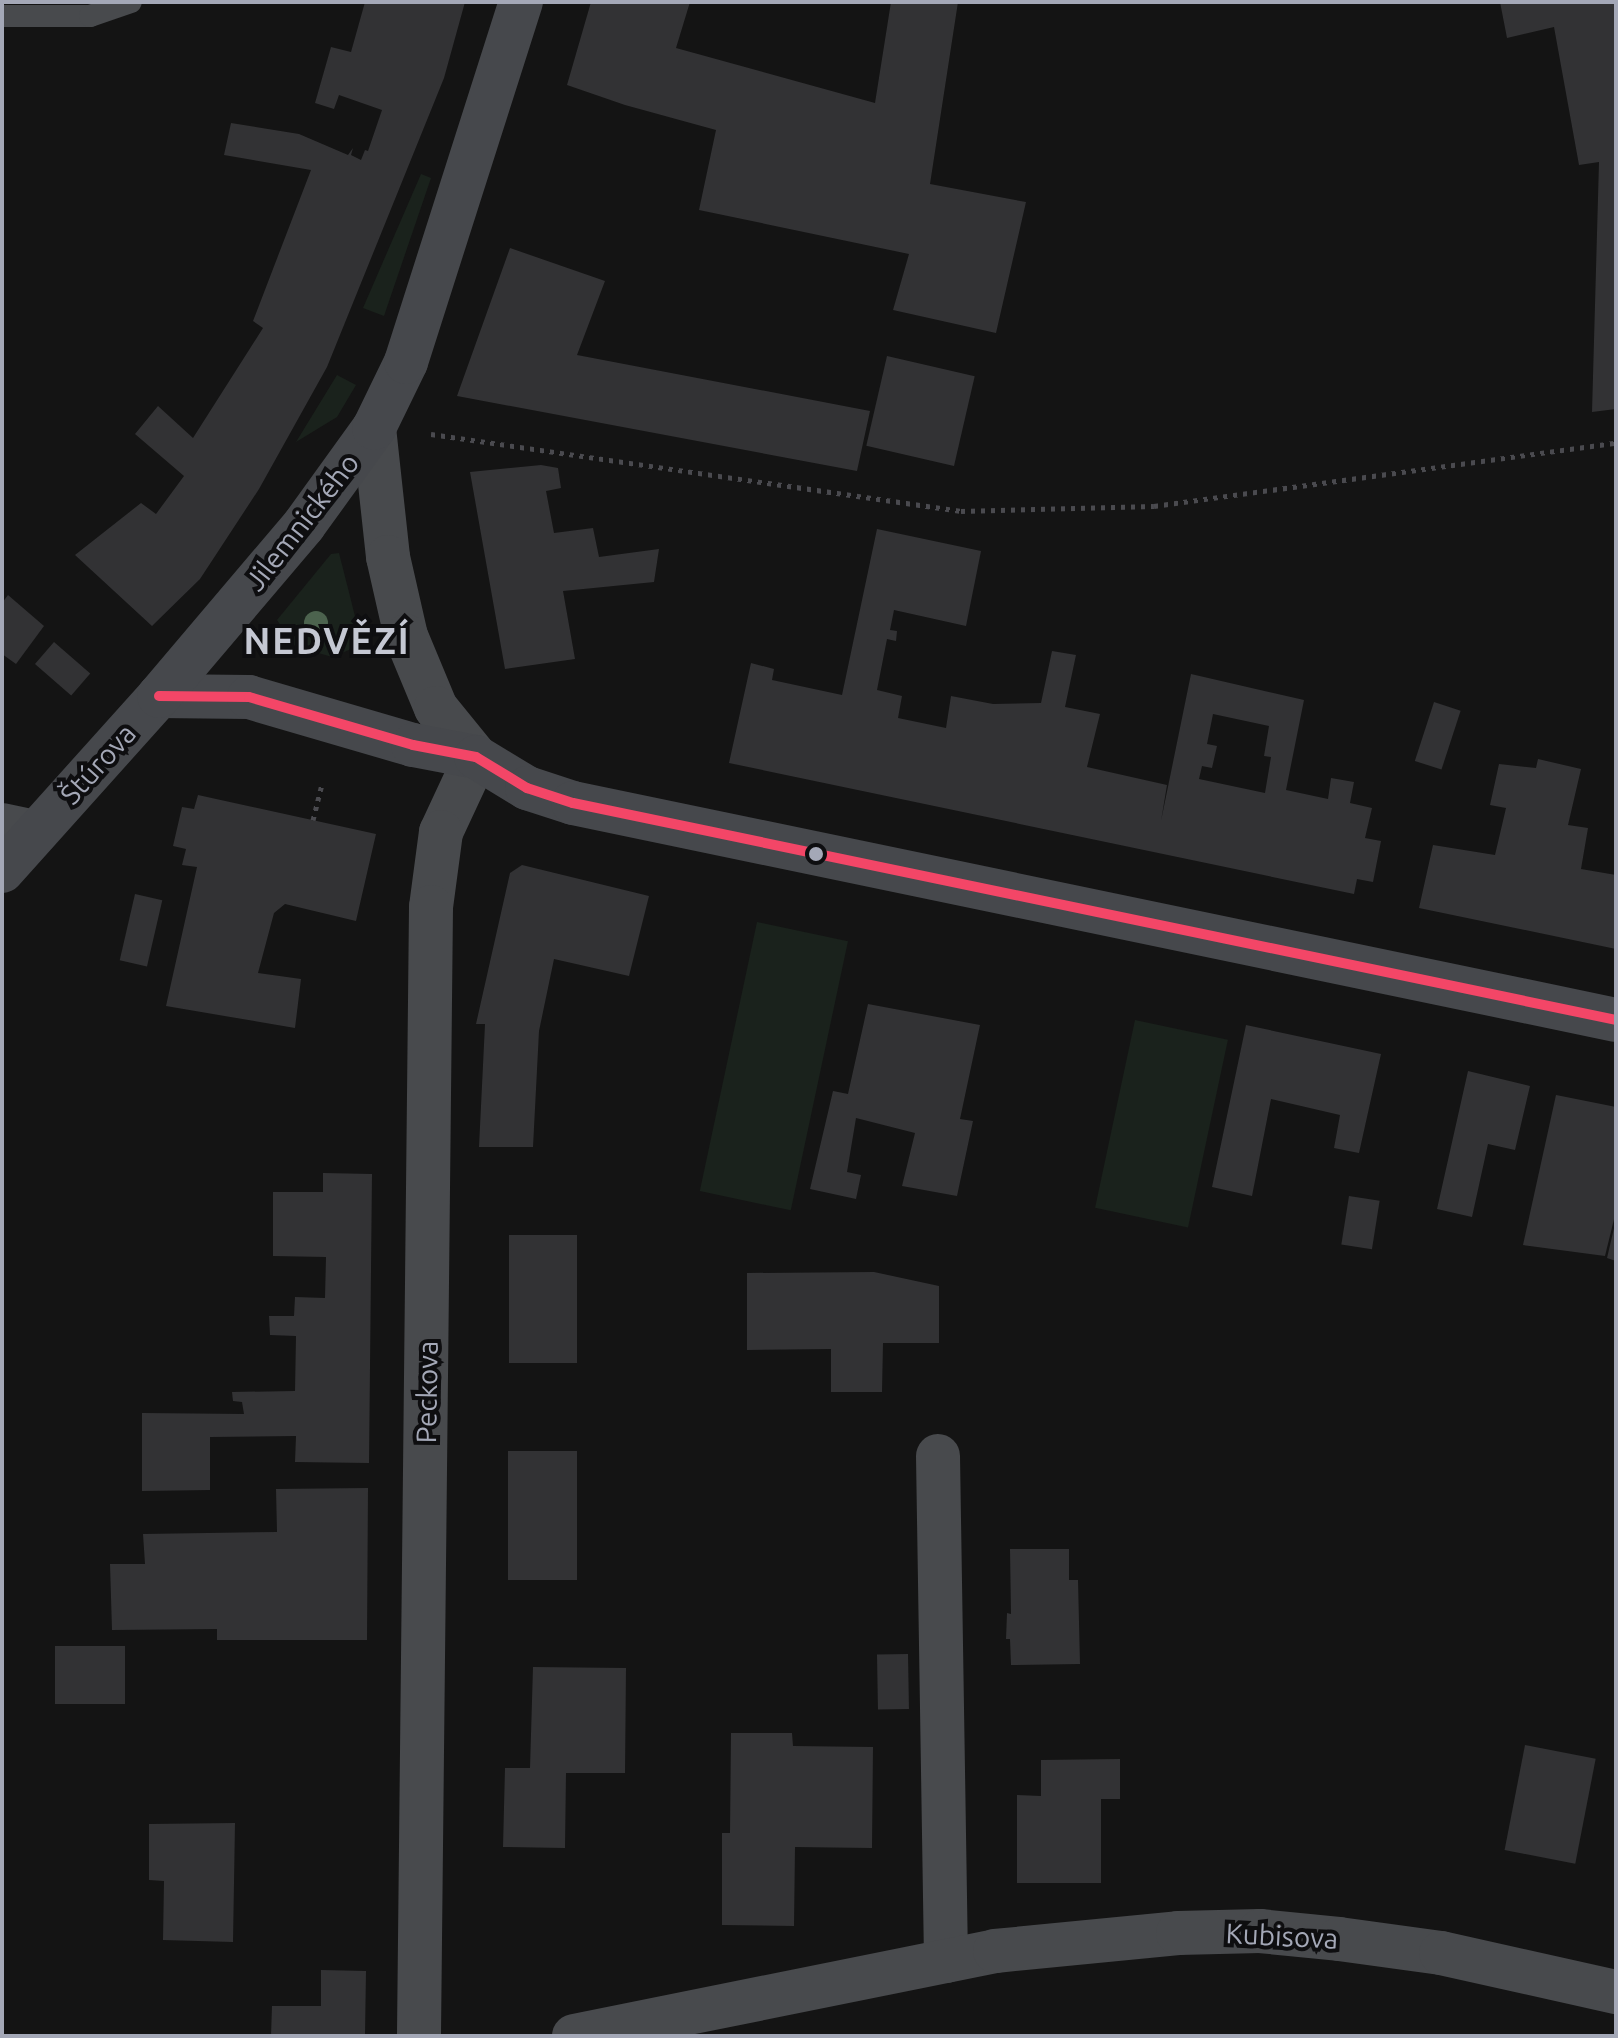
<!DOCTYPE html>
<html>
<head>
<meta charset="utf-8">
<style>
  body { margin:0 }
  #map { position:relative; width:1618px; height:2038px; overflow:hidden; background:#141414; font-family:Ubuntu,sans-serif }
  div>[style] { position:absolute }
  .green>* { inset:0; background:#1a221c; transform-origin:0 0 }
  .building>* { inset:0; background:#323234; transform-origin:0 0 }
  .path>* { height:5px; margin-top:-2.5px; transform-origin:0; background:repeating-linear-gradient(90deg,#4a4a4f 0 4px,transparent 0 10px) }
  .lane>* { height:22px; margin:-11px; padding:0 11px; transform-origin:11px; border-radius:11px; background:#484a4d }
  .street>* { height:44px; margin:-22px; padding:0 22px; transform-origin:22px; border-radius:22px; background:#484a4d }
  .secondary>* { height:44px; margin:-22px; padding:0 22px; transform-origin:22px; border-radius:22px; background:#46484c }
  .bus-1>* { height:10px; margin:-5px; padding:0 5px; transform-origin:5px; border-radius:5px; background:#f34667 }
  .trees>* { width:24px; height:24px; margin:-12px; border-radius:50%; background:#4c634e }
  .dots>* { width:22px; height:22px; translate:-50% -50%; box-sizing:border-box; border:4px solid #0e0e10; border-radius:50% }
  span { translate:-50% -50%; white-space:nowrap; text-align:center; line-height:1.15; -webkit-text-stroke:8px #0e0e10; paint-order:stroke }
  .street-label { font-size:28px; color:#a4a8b7 }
  .district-label { font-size:36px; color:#c5c8d3; font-weight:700; letter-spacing:2px }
  .frame { position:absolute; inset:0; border:4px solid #a4a8b7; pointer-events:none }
</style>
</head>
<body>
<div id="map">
  <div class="green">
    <i style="clip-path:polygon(421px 174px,431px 178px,384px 316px,363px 308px)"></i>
    <i style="clip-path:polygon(337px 375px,356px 385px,337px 417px,296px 442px)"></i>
    <i style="clip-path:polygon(339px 553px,360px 636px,349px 650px,332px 657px,295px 646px,277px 620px,331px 554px)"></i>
    <i style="left:757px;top:922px;width:93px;height:275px;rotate:12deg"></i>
    <i style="left:1135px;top:1020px;width:95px;height:192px;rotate:12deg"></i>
  </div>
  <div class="building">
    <i style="clip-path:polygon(365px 2px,465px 2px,444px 78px,327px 367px,259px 489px,200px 579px,152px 626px,75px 555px,141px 503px,156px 514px,184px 476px,135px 434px,158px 406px,193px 438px,263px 328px,253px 321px,311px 170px,224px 155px,231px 123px,299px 134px,348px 155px,353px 148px,351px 155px,361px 160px,365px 150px,368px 151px,382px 110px,339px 95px,334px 109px,315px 103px,331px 47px,351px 52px)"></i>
    <i style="clip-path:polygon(591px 2px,690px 2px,676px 48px,875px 103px,891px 2px,958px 2px,930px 184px,1026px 202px,996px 333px,893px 310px,909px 254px,699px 210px,716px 130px,625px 105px,567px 85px)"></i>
    <i style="clip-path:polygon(1500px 2px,1616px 2px,1616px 409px,1592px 412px,1599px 162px,1579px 165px,1554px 27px,1507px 38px)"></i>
    <i style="clip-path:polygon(510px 248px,605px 281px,577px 355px,870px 411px,857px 471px,457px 396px)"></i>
    <i style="left:887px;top:356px;width:90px;height:92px;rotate:13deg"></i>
    <i style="clip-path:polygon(541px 465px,558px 468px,561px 488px,546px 491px,554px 533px,593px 528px,599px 557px,659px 549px,654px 582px,563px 591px,575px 659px,505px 669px,470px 472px)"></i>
    <i style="clip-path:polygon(evenodd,877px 529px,981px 551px,966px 626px,894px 610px,890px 630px,897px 631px,896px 641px,887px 639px,877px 690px,902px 696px,898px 718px,946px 728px,951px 696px,993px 704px,1041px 703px,1052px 651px,1076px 655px,1065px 707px,1100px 714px,1087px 767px,1167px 785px,1161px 821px,1191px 674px,1304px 700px,1286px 790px,1328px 799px,1331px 778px,1354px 782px,1350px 803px,1372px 808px,1365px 838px,1381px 841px,1373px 882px,1357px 879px,1354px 894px,729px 763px,751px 663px,774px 669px,772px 680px,842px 695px,877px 529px,1213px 714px,1269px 726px,1264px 756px,1271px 757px,1265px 793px,1199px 779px,1202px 766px,1212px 768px,1217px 746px,1207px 744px,1213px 714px)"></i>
    <i style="clip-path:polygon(8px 595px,44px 626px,16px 664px,2px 654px,2px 603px)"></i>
    <i style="left:54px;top:642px;width:48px;height:29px;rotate:41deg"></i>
    <i style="left:1434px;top:702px;width:28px;height:62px;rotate:18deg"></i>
    <i style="clip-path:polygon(1538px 759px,1581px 769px,1568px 825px,1588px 828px,1581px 869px,1616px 875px,1616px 949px,1419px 908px,1433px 845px,1495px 855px,1506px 808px,1490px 805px,1499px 764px,1536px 768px)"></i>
    <i style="clip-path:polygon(198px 795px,376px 834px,356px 921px,285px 904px,274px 913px,258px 973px,301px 979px,295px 1028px,166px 1006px,197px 867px,182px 865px,186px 849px,173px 846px,182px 807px,194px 809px)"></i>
    <i style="clip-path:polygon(522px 865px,649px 896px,629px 976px,554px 959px,539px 1031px,533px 1147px,479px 1147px,485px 1024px,476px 1024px,510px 873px)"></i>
    <i style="left:135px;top:894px;width:28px;height:68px;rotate:13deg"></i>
    <i style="clip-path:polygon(868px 1004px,980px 1025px,960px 1119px,973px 1121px,957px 1196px,902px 1186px,915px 1133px,856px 1118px,847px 1172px,861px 1175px,856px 1199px,810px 1189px,833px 1091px,848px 1094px)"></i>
    <i style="clip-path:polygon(1246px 1025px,1381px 1054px,1359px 1153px,1334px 1148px,1340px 1115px,1271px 1099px,1252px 1196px,1212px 1187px)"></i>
    <i style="clip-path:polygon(1468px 1071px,1530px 1086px,1515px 1150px,1488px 1144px,1472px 1217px,1437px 1209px)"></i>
    <i style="clip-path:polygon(1556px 1095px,1616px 1107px,1616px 1211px,1605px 1256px,1523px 1245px)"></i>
    <i style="clip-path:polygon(323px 1173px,372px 1174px,369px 1463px,295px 1462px,296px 1436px,210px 1437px,210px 1490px,142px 1491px,142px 1413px,244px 1414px,242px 1402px,233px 1401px,232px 1392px,295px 1391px,296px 1336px,270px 1335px,269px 1316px,294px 1316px,295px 1297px,325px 1298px,326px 1257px,273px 1256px,273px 1192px,323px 1192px)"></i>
    <i style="left:1349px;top:1196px;width:31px;height:49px;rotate:9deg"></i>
    <i style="clip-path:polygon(1615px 1224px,1616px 1224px,1616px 1261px,1607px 1258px)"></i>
    <i style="left:509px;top:1235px;width:68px;height:128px"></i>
    <i style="clip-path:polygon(874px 1272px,939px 1286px,939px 1343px,883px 1343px,882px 1392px,831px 1392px,831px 1349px,747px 1350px,747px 1273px)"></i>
    <i style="left:508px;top:1451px;width:69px;height:129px"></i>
    <i style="clip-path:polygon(368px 1488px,367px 1640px,217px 1640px,217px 1629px,112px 1630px,110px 1564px,145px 1564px,143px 1534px,277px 1532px,276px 1489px)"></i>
    <i style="clip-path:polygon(1010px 1549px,1069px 1549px,1069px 1580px,1078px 1580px,1080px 1664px,1011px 1665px,1010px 1639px,1006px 1639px,1007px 1613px,1011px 1614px)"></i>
    <i style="left:55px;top:1646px;width:70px;height:58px"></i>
    <i style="left:908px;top:1654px;width:55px;height:31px;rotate:89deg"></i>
    <i style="clip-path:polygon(533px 1667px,626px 1668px,625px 1773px,566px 1773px,565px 1848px,503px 1847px,505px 1768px,530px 1768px)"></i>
    <i style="clip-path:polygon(731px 1733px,792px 1733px,793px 1746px,873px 1747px,872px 1848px,795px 1847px,794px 1926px,722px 1925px,722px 1833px,730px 1833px)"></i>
    <i style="left:1525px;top:1745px;width:72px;height:107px;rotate:11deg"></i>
    <i style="clip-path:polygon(1120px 1759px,1120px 1799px,1101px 1799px,1101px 1883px,1017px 1883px,1017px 1795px,1041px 1796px,1041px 1760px)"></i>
    <i style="clip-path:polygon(235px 1823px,233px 1942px,163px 1940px,164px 1881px,149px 1880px,149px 1824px)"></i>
    <i style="clip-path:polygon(321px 1970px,366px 1971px,365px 2036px,271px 2036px,272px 2006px,321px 2006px)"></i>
  </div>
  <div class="path">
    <i style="left:431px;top:434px;width:536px;rotate:8.27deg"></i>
    <i style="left:961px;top:511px;width:193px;rotate:-1.5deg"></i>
    <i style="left:1154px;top:506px;width:466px;rotate:-7.8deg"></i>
    <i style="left:313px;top:820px;width:36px;rotate:-76deg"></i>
  </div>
  <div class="lane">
    <i style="left:2px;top:16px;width:88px"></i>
    <i style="left:90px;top:16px;width:43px;rotate:-18.9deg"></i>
  </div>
  <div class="street">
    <i style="left:374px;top:428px;width:130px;rotate:83.8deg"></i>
    <i style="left:388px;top:557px;width:81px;rotate:77.2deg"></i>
    <i style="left:406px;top:636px;width:78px;rotate:67.4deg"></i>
    <i style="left:436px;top:708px;width:63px;rotate:50.8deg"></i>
    <i style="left:476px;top:757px;width:83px;rotate:115deg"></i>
    <i style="left:441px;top:832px;width:76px;rotate:97.6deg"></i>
    <i style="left:431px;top:907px;width:1129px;rotate:90.61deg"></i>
    <i style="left:2px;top:825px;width:35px;rotate:12deg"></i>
    <i style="left:938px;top:1456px;width:505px;rotate:89.09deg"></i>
    <i style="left:574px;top:2036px;width:429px;rotate:-11.4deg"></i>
    <i style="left:995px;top:1951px;width:184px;rotate:-5.6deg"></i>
    <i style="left:1178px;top:1933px;width:82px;rotate:-1.4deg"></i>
    <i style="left:1260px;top:1931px;width:79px;rotate:5.8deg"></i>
    <i style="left:1339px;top:1939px;width:103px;rotate:7.8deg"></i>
    <i style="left:1441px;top:1953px;width:179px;rotate:12.6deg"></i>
  </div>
  <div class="secondary">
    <i style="left:159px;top:696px;width:90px;rotate:0.6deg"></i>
    <i style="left:249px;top:697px;width:171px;rotate:16.3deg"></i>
    <i style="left:413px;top:745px;width:64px;rotate:10.8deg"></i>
    <i style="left:476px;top:757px;width:60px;rotate:31.3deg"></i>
    <i style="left:527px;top:788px;width:48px;rotate:18.1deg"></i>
    <i style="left:573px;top:803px;width:1065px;rotate:11.75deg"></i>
    <i style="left:2px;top:871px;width:235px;rotate:-48.1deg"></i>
    <i style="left:159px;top:696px;width:224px;rotate:-49.7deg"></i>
    <i style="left:304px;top:525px;width:120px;rotate:-54.2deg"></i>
    <i style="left:374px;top:428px;width:73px;rotate:-64.1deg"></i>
    <i style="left:406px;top:362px;width:378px;rotate:-72.3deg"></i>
  </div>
  <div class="bus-1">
    <i style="left:159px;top:696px;width:90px;rotate:0.6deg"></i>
    <i style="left:249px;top:697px;width:171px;rotate:16.3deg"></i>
    <i style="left:413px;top:745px;width:64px;rotate:10.8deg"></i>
    <i style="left:476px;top:757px;width:60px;rotate:31.3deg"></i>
    <i style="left:527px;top:788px;width:48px;rotate:18.1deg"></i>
    <i style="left:573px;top:803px;width:1065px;rotate:11.75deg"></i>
  </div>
  <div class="trees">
    <i style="left:316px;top:623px"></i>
  </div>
  <div class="dots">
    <i style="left:816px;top:854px;background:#a4a8b7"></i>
  </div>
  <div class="street-label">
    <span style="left:302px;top:522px;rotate:-52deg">Jilemnického</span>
    <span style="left:98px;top:764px;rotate:-48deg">Štúrova</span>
    <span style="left:427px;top:1392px;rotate:-89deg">Peckova</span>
    <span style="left:1282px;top:1936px;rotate:3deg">Kubisova</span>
  </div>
  <div class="district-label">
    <span style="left:327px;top:641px">NEDVĚZÍ</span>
  </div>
  <div class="frame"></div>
</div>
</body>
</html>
